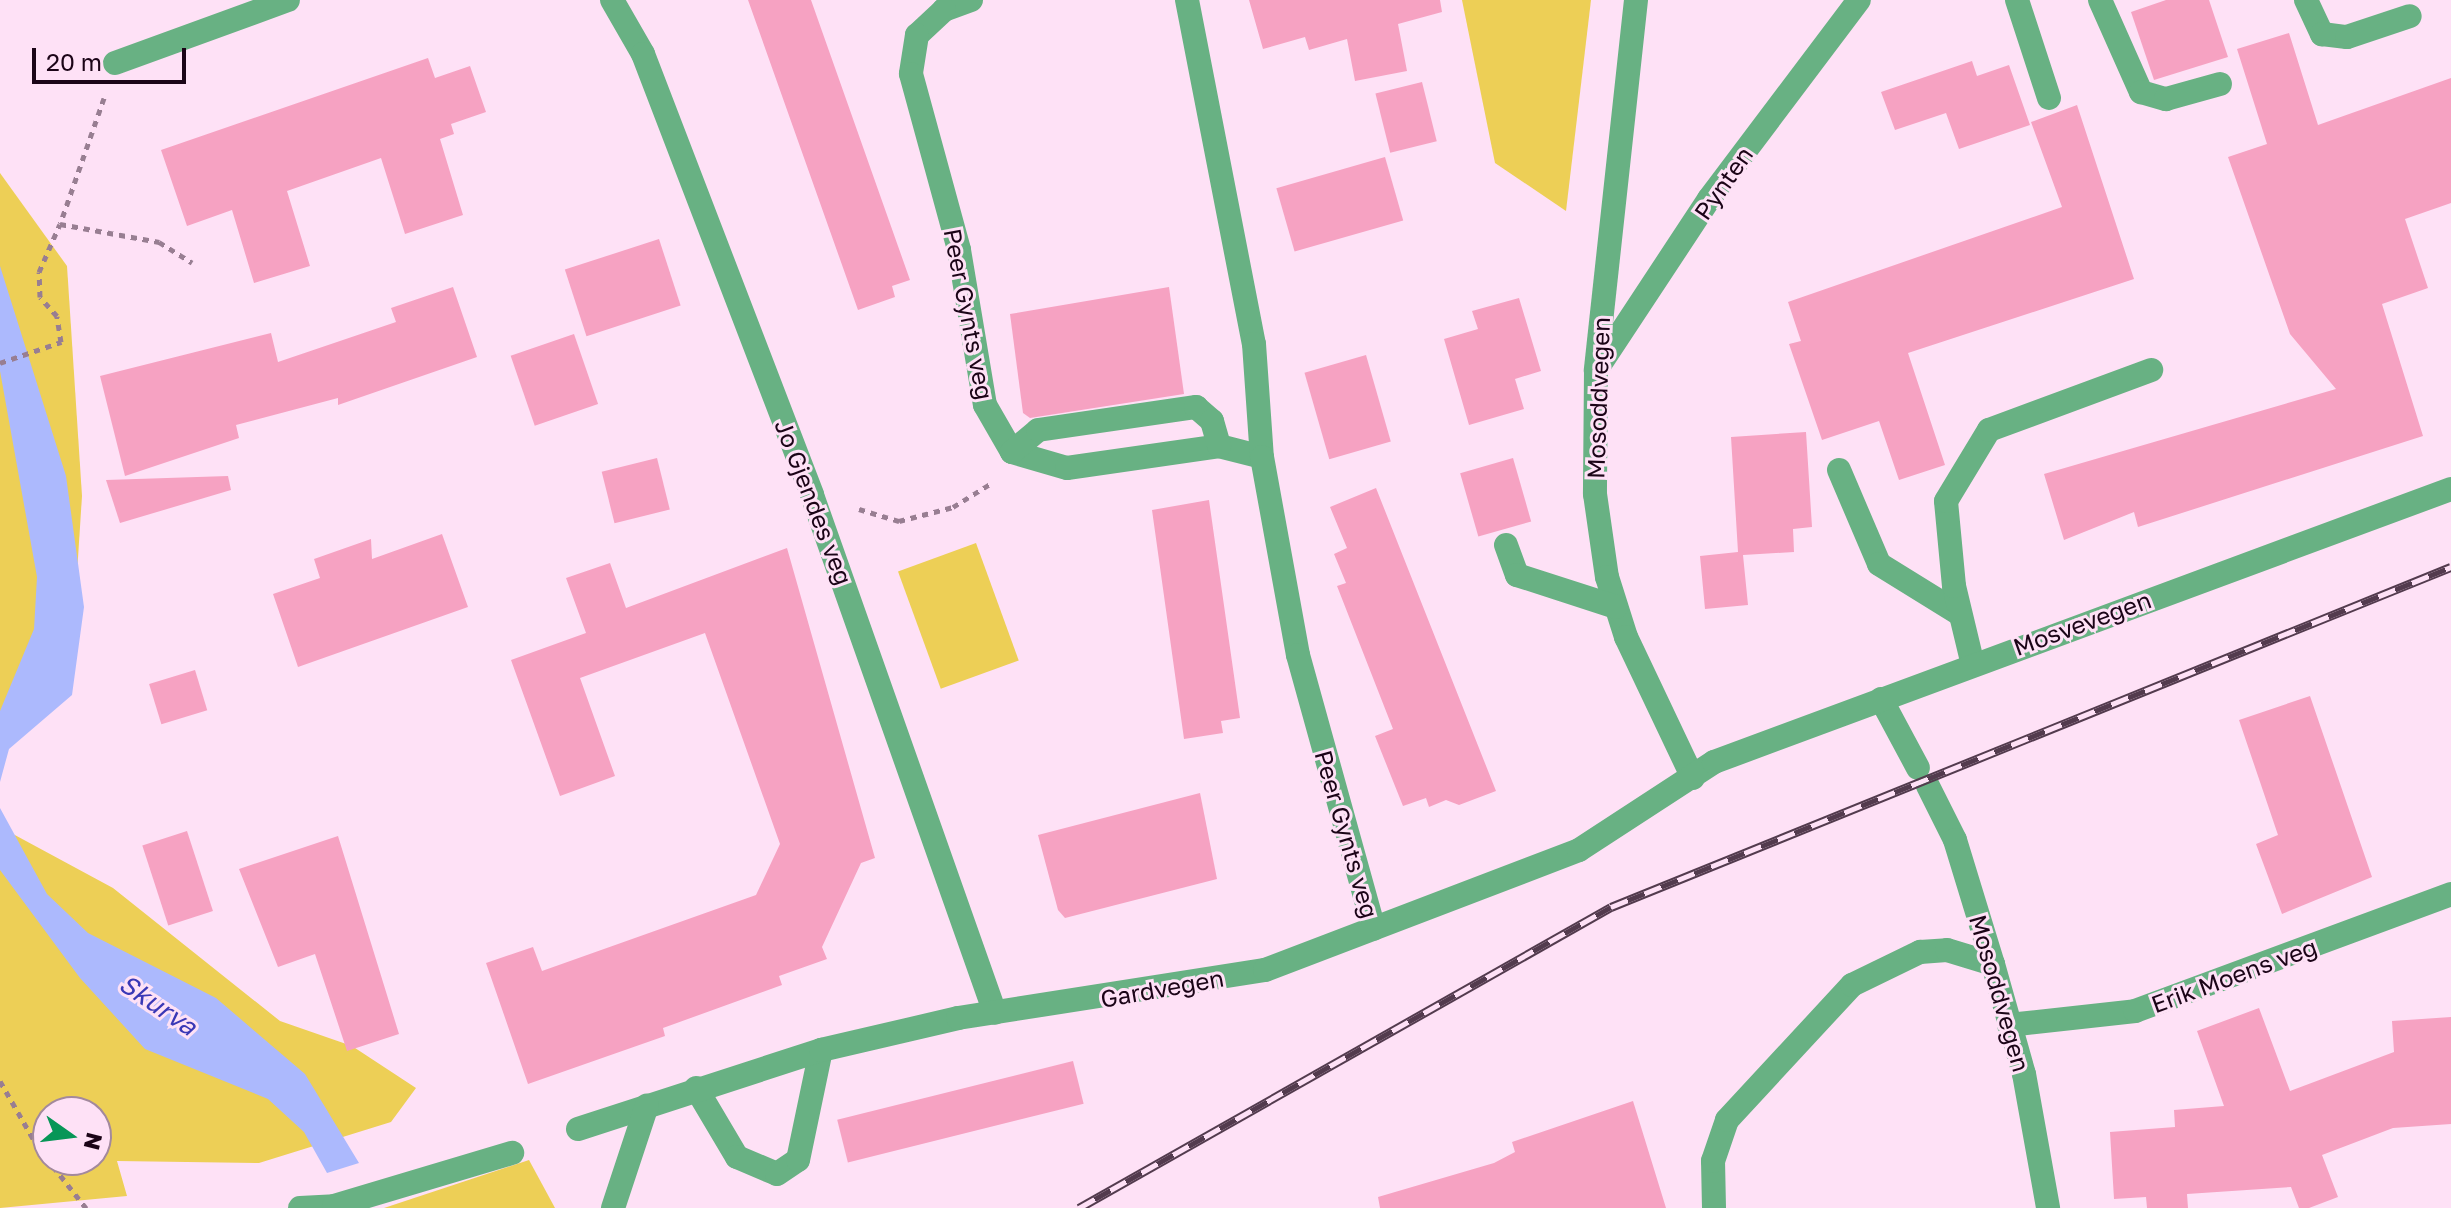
<!DOCTYPE html>
<html>
<head>
<meta charset="utf-8">
<style>
  body { margin:0 }
  #map { position:relative; width:2451px; height:1208px; overflow:hidden; background:#fee1f6; font-family:"Golos Text",sans-serif }
  div>[style] { position:absolute }
  .green>* { inset:0; background:#edcf56; transform-origin:0 0 }
  .water>* { inset:0; background:#acb9fd }
  .building>* { inset:0; background:#f6a2c2; transform-origin:0 0 }
  .path>* { height:5px; margin-top:-2.5px; transform-origin:0; background:repeating-linear-gradient(90deg,#987e92 0 6px,transparent 0 12px) }
  .minor>* { height:24px; margin:-12px; padding:0 12px; transform-origin:12px; border-radius:12px; background:#68b183 }
  .rail>* { height:9px; margin-top:-4.5px; transform-origin:0; background:repeating-linear-gradient(90deg,#fee1f6 0 18px,#533b4e 0 36px); box-sizing:border-box; border-block:2px solid #533b4e }
  span { translate:-50% -50%; white-space:nowrap; text-align:center; line-height:1.15; -webkit-text-stroke:6px #fee1f6; paint-order:stroke }
  .street-label { font-size:24px; color:#1b0417 }
  .water-label { font-size:26px; color:#3a38b6; font-style:italic }
  .north { position:absolute; left:32px; top:1096px; width:80px; height:80px; box-sizing:border-box; background:#fee1f6; border:2px solid #a3899d; border-radius:50%; rotate:104deg; font-size:22px; font-weight:700; line-height:32px; text-align:center; color:#1b0417 }
  .north::after { content:''; display:block; margin:auto; width:28px; height:36px; background:#079657; clip-path:polygon(50% 0,100% 100%,50% 72%,0 100%) }
  .scale { position:absolute; left:32px; top:48px; width:154px; height:36px; box-sizing:border-box; border:4px solid #1b0417; border-top:0; padding-left:10px; font-size:24px; line-height:28px; white-space:nowrap; color:#1b0417; -webkit-text-stroke:6px #fee1f6; paint-order:stroke }
</style>
</head>
<body>
<div id="map">
  <div class="green">
    <i style="clip-path:polygon(1462px 0,1591px 0,1566px 211px,1495px 163px)"></i>
    <i style="clip-path:polygon(0 173px,67px 266px,82px 496px,73px 635px,0 751px)"></i>
    <i style="left:976px;top:543px;width:125px;height:83px;rotate:70deg"></i>
    <i style="clip-path:polygon(evenodd,0 827px,113px 888px,280px 1021px,352px 1046px,416px 1088px,391px 1122px,259px 1163px,117px 1161px,127px 1196px,0 1208px,0 827px,48px 1112px,96px 1112px,96px 1160px,48px 1160px,48px 1112px)"></i>
    <i style="clip-path:polygon(529px 1160px,555px 1208px,384px 1208px)"></i>
  </div>
  <div class="water">
    <i style="clip-path:polygon(0 266px,66px 476px,84px 607px,72px 695px,9px 749px,0 782px,0 711px,34px 629px,37px 577px,0 371px)"></i>
    <i style="clip-path:polygon(0 808px,47px 894px,88px 933px,216px 998px,305px 1074px,359px 1163px,327px 1173px,304px 1132px,268px 1099px,145px 1049px,80px 978px,0 870px)"></i>
  </div>
  <div class="building">
    <i style="clip-path:polygon(748px 0,811px 0,910px 280px,892px 286px,895px 297px,858px 310px)"></i>
    <i style="clip-path:polygon(1249px 0,1440px 0,1442px 12px,1398px 24px,1407px 71px,1355px 81px,1347px 39px,1309px 50px,1305px 37px,1263px 49px)"></i>
    <i style="clip-path:polygon(2166px 0,2209px 0,2228px 57px,2154px 80px,2131px 12px)"></i>
    <i style="clip-path:polygon(2289px 33px,2318px 125px,2451px 78px,2451px 203px,2405px 219px,2428px 288px,2382px 304px,2423px 436px,2138px 527px,2134px 512px,2064px 540px,2044px 474px,2336px 389px,2290px 334px,2228px 157px,2267px 144px,2237px 49px)"></i>
    <i style="clip-path:polygon(428px 58px,435px 78px,470px 66px,486px 112px,451px 124px,454px 134px,440px 139px,463px 215px,405px 234px,381px 158px,287px 191px,310px 266px,254px 283px,232px 210px,187px 226px,161px 150px)"></i>
    <i style="clip-path:polygon(1972px 61px,1977px 76px,2009px 65px,2030px 125px,1959px 149px,1946px 113px,1895px 130px,1881px 92px)"></i>
    <i style="left:1422px;top:82px;width:61px;height:48px;rotate:76deg"></i>
    <i style="clip-path:polygon(2077px 105px,2134px 279px,1908px 353px,1945px 465px,1899px 480px,1879px 421px,1822px 440px,1789px 344px,1801px 341px,1788px 302px,2062px 207px,2031px 122px)"></i>
    <i style="left:1385px;top:157px;width:66px;height:113px;rotate:74deg"></i>
    <i style="left:659px;top:239px;width:70px;height:99px;rotate:72deg"></i>
    <i style="clip-path:polygon(453px 287px,477px 357px,338px 405px,338px 398px,236px 425px,239px 438px,125px 476px,100px 376px,271px 333px,278px 362px,396px 322px,391px 308px)"></i>
    <i style="clip-path:polygon(1169px 287px,1184px 394px,1030px 418px,1023px 413px,1010px 314px)"></i>
    <i style="clip-path:polygon(1519px 298px,1541px 371px,1515px 379px,1524px 409px,1469px 425px,1444px 339px,1478px 329px,1472px 311px)"></i>
    <i style="left:574px;top:334px;width:74px;height:67px;rotate:71deg"></i>
    <i style="left:1366px;top:355px;width:90px;height:64px;rotate:74deg"></i>
    <i style="clip-path:polygon(1806px 432px,1812px 527px,1793px 529px,1794px 552px,1743px 555px,1748px 605px,1705px 609px,1700px 556px,1738px 552px,1731px 437px)"></i>
    <i style="left:657px;top:458px;width:53px;height:57px;rotate:76deg"></i>
    <i style="left:1513px;top:458px;width:66px;height:55px;rotate:74deg"></i>
    <i style="clip-path:polygon(228px 476px,231px 490px,120px 523px,106px 480px)"></i>
    <i style="clip-path:polygon(1376px 488px,1496px 791px,1459px 805px,1446px 800px,1429px 807px,1426px 798px,1403px 806px,1375px 736px,1393px 729px,1337px 586px,1346px 583px,1334px 554px,1347px 548px,1330px 507px)"></i>
    <i style="clip-path:polygon(1209px 500px,1240px 718px,1221px 721px,1223px 733px,1184px 739px,1152px 510px)"></i>
    <i style="clip-path:polygon(442px 534px,468px 607px,298px 667px,273px 594px,320px 578px,314px 559px,371px 539px,372px 559px)"></i>
    <i style="clip-path:polygon(787px 548px,875px 858px,861px 863px,822px 947px,827px 959px,779px 976px,782px 985px,663px 1028px,665px 1036px,528px 1084px,486px 963px,533px 947px,542px 971px,756px 895px,780px 844px,705px 633px,580px 678px,615px 776px,560px 796px,511px 660px,586px 633px,566px 578px,610px 563px,626px 608px)"></i>
    <i style="left:195px;top:670px;width:42px;height:48px;rotate:73deg"></i>
    <i style="clip-path:polygon(2310px 696px,2372px 877px,2282px 914px,2256px 844px,2278px 835px,2239px 720px)"></i>
    <i style="clip-path:polygon(1200px 793px,1217px 879px,1065px 918px,1058px 910px,1038px 835px)"></i>
    <i style="left:187px;top:831px;width:84px;height:47px;rotate:72deg"></i>
    <i style="clip-path:polygon(338px 836px,399px 1034px,347px 1051px,315px 954px,278px 967px,239px 869px)"></i>
    <i style="clip-path:polygon(2259px 1008px,2290px 1091px,2394px 1052px,2392px 1021px,2451px 1017px,2451px 1124px,2393px 1128px,2322px 1155px,2338px 1197px,2309px 1208px,2299px 1208px,2291px 1187px,2187px 1194px,2188px 1208px,2147px 1208px,2146px 1197px,2114px 1199px,2110px 1132px,2175px 1127px,2174px 1110px,2224px 1106px,2197px 1031px)"></i>
    <i style="left:1073px;top:1061px;width:44px;height:243px;rotate:76deg"></i>
    <i style="clip-path:polygon(1633px 1101px,1666px 1208px,1380px 1208px,1378px 1197px,1494px 1163px,1515px 1152px,1512px 1142px)"></i>
  </div>
  <div class="path">
    <i style="left:104px;top:98px;width:133px;rotate:109.2deg"></i>
    <i style="left:60px;top:224px;width:101px;rotate:10.3deg"></i>
    <i style="left:159px;top:242px;width:39px;rotate:32deg"></i>
    <i style="left:0;top:363px;width:65px;rotate:-19deg"></i>
    <i style="left:61px;top:342px;width:26px;rotate:-99deg"></i>
    <i style="left:57px;top:316px;width:25px;rotate:-132deg"></i>
    <i style="left:40px;top:297px;width:25px;rotate:-92deg"></i>
    <i style="left:39px;top:272px;width:52px;rotate:-66.4deg"></i>
    <i style="left:859px;top:509px;width:42px;rotate:16.7deg"></i>
    <i style="left:899px;top:521px;width:56px;rotate:-14.5deg"></i>
    <i style="left:953px;top:507px;width:44px;rotate:-31.9deg"></i>
    <i style="left:0;top:1081px;width:76px;rotate:60.1deg"></i>
    <i style="left:38px;top:1147px;width:78px;rotate:51.8deg"></i>
  </div>
  <div class="minor">
    <i style="left:612px;top:0;width:62px;rotate:60.1deg"></i>
    <i style="left:643px;top:54px;width:472px;rotate:69deg"></i>
    <i style="left:812px;top:495px;width:549px;rotate:70.54deg"></i>
    <i style="left:971px;top:0;width:29px;rotate:160deg"></i>
    <i style="left:944px;top:10px;width:37px;rotate:137deg"></i>
    <i style="left:917px;top:35px;width:39px;rotate:99deg"></i>
    <i style="left:911px;top:74px;width:182px;rotate:74.7deg"></i>
    <i style="left:959px;top:250px;width:157px;rotate:80.5deg"></i>
    <i style="left:985px;top:405px;width:54px;rotate:60.1deg"></i>
    <i style="left:1012px;top:452px;width:57px;rotate:16.2deg"></i>
    <i style="left:1067px;top:468px;width:154px;rotate:-8.2deg"></i>
    <i style="left:1219px;top:446px;width:44px;rotate:14.3deg"></i>
    <i style="left:1187px;top:0;width:350px;rotate:79deg"></i>
    <i style="left:1254px;top:344px;width:113px;rotate:86deg"></i>
    <i style="left:1262px;top:457px;width:201px;rotate:79.7deg"></i>
    <i style="left:1298px;top:655px;width:284px;rotate:74.5deg"></i>
    <i style="left:1636px;top:0;width:373px;rotate:96.2deg"></i>
    <i style="left:1596px;top:371px;width:123px;rotate:90.5deg"></i>
    <i style="left:1595px;top:494px;width:84px;rotate:81.8deg"></i>
    <i style="left:1607px;top:577px;width:63px;rotate:72.4deg"></i>
    <i style="left:1626px;top:637px;width:156px;rotate:64.6deg"></i>
    <i style="left:2017px;top:0;width:103px;rotate:71.9deg"></i>
    <i style="left:2100px;top:0;width:101px;rotate:66deg"></i>
    <i style="left:2141px;top:92px;width:26px;rotate:16deg"></i>
    <i style="left:2166px;top:99px;width:56px;rotate:-15.5deg"></i>
    <i style="left:2306px;top:0;width:38px;rotate:65deg"></i>
    <i style="left:2322px;top:34px;width:25px;rotate:7deg"></i>
    <i style="left:2347px;top:37px;width:66px;rotate:-18.4deg"></i>
    <i style="left:115px;top:63px;width:184px;rotate:-20deg"></i>
    <i style="left:1597px;top:369px;width:204px;rotate:-56.6deg"></i>
    <i style="left:1709px;top:199px;width:249px;rotate:-53deg"></i>
    <i style="left:1012px;top:452px;width:34px;rotate:-40deg"></i>
    <i style="left:1038px;top:430px;width:160px;rotate:-8.3deg"></i>
    <i style="left:1196px;top:407px;width:21px;rotate:41deg"></i>
    <i style="left:1212px;top:421px;width:26px;rotate:74deg"></i>
    <i style="left:1839px;top:470px;width:102px;rotate:66.9deg"></i>
    <i style="left:1879px;top:564px;width:95px;rotate:31.7deg"></i>
    <i style="left:1506px;top:545px;width:32px;rotate:70deg"></i>
    <i style="left:1517px;top:575px;width:104px;rotate:17.9deg"></i>
    <i style="left:1972px;top:661px;width:77px;rotate:-103.5deg"></i>
    <i style="left:1954px;top:586px;width:85px;rotate:-95.4deg"></i>
    <i style="left:1946px;top:501px;width:83px;rotate:-58.8deg"></i>
    <i style="left:1989px;top:430px;width:173px;rotate:-20.3deg"></i>
    <i style="left:1881px;top:699px;width:78px;rotate:61.8deg"></i>
    <i style="left:1928px;top:786px;width:60px;rotate:63.4deg"></i>
    <i style="left:1955px;top:840px;width:130px;rotate:73deg"></i>
    <i style="left:1993px;top:964px;width:114px;rotate:74.3deg"></i>
    <i style="left:2024px;top:1074px;width:136px;rotate:79.8deg"></i>
    <i style="left:2009px;top:1025px;width:127px;rotate:-6.3deg"></i>
    <i style="left:2135px;top:1011px;width:337px;rotate:-20.3deg"></i>
    <i style="left:696px;top:1088px;width:80px;rotate:59.3deg"></i>
    <i style="left:737px;top:1157px;width:43px;rotate:23deg"></i>
    <i style="left:777px;top:1174px;width:25px;rotate:-34deg"></i>
    <i style="left:798px;top:1160px;width:112px;rotate:-78.2deg"></i>
    <i style="left:578px;top:1129px;width:256px;rotate:-18deg"></i>
    <i style="left:821px;top:1050px;width:141px;rotate:-13.1deg"></i>
    <i style="left:958px;top:1018px;width:311px;rotate:-8.9deg"></i>
    <i style="left:1265px;top:970px;width:336px;rotate:-20.9deg"></i>
    <i style="left:1579px;top:850px;width:161px;rotate:-33.1deg"></i>
    <i style="left:1714px;top:762px;width:786px;rotate:-20.33deg"></i>
    <i style="left:300px;top:1208px;width:34px;rotate:-3deg"></i>
    <i style="left:334px;top:1206px;width:186px;rotate:-16.6deg"></i>
    <i style="left:613px;top:1208px;width:108px;rotate:-71.7deg"></i>
    <i style="left:1714px;top:1208px;width:47px;rotate:-91.2deg"></i>
    <i style="left:1713px;top:1161px;width:43px;rotate:-71.1deg"></i>
    <i style="left:1727px;top:1120px;width:184px;rotate:-47.2deg"></i>
    <i style="left:1852px;top:985px;width:76px;rotate:-25.9deg"></i>
    <i style="left:1920px;top:952px;width:27px;rotate:-4deg"></i>
    <i style="left:1947px;top:950px;width:48px;rotate:16.9deg"></i>
  </div>
  <div class="rail">
    <i style="left:1079px;top:1208px;width:611px;rotate:-29.5deg"></i>
    <i style="left:1611px;top:907px;width:906px;rotate:-22.04deg"></i>
  </div>
  <div class="street-label">
    <span style="left:1723px;top:183px;rotate:-55deg">Pynten</span>
    <span style="left:969px;top:314px;rotate:79deg">Peer Gynts veg</span>
    <span style="left:1598px;top:398px;rotate:-88deg">Mosoddvegen</span>
    <span style="left:814px;top:502px;rotate:69deg">Jo Gjendes veg</span>
    <span style="left:2082px;top:623px;rotate:-20deg">Mosvevegen</span>
    <span style="left:1347px;top:834px;rotate:74deg">Peer Gynts veg</span>
    <span style="left:2234px;top:975px;rotate:-20deg">Erik Moens veg</span>
    <span style="left:1162px;top:988px;rotate:-10deg">Gardvegen</span>
    <span style="left:2000px;top:993px;rotate:74deg">Mosoddvegen</span>
  </div>
  <div class="water-label">
    <span style="left:158px;top:1005px;rotate:34deg">Skurva</span>
  </div>
  <div class="north">N</div>
  <div class="scale">20 m</div>
</div>
</body>
</html>
